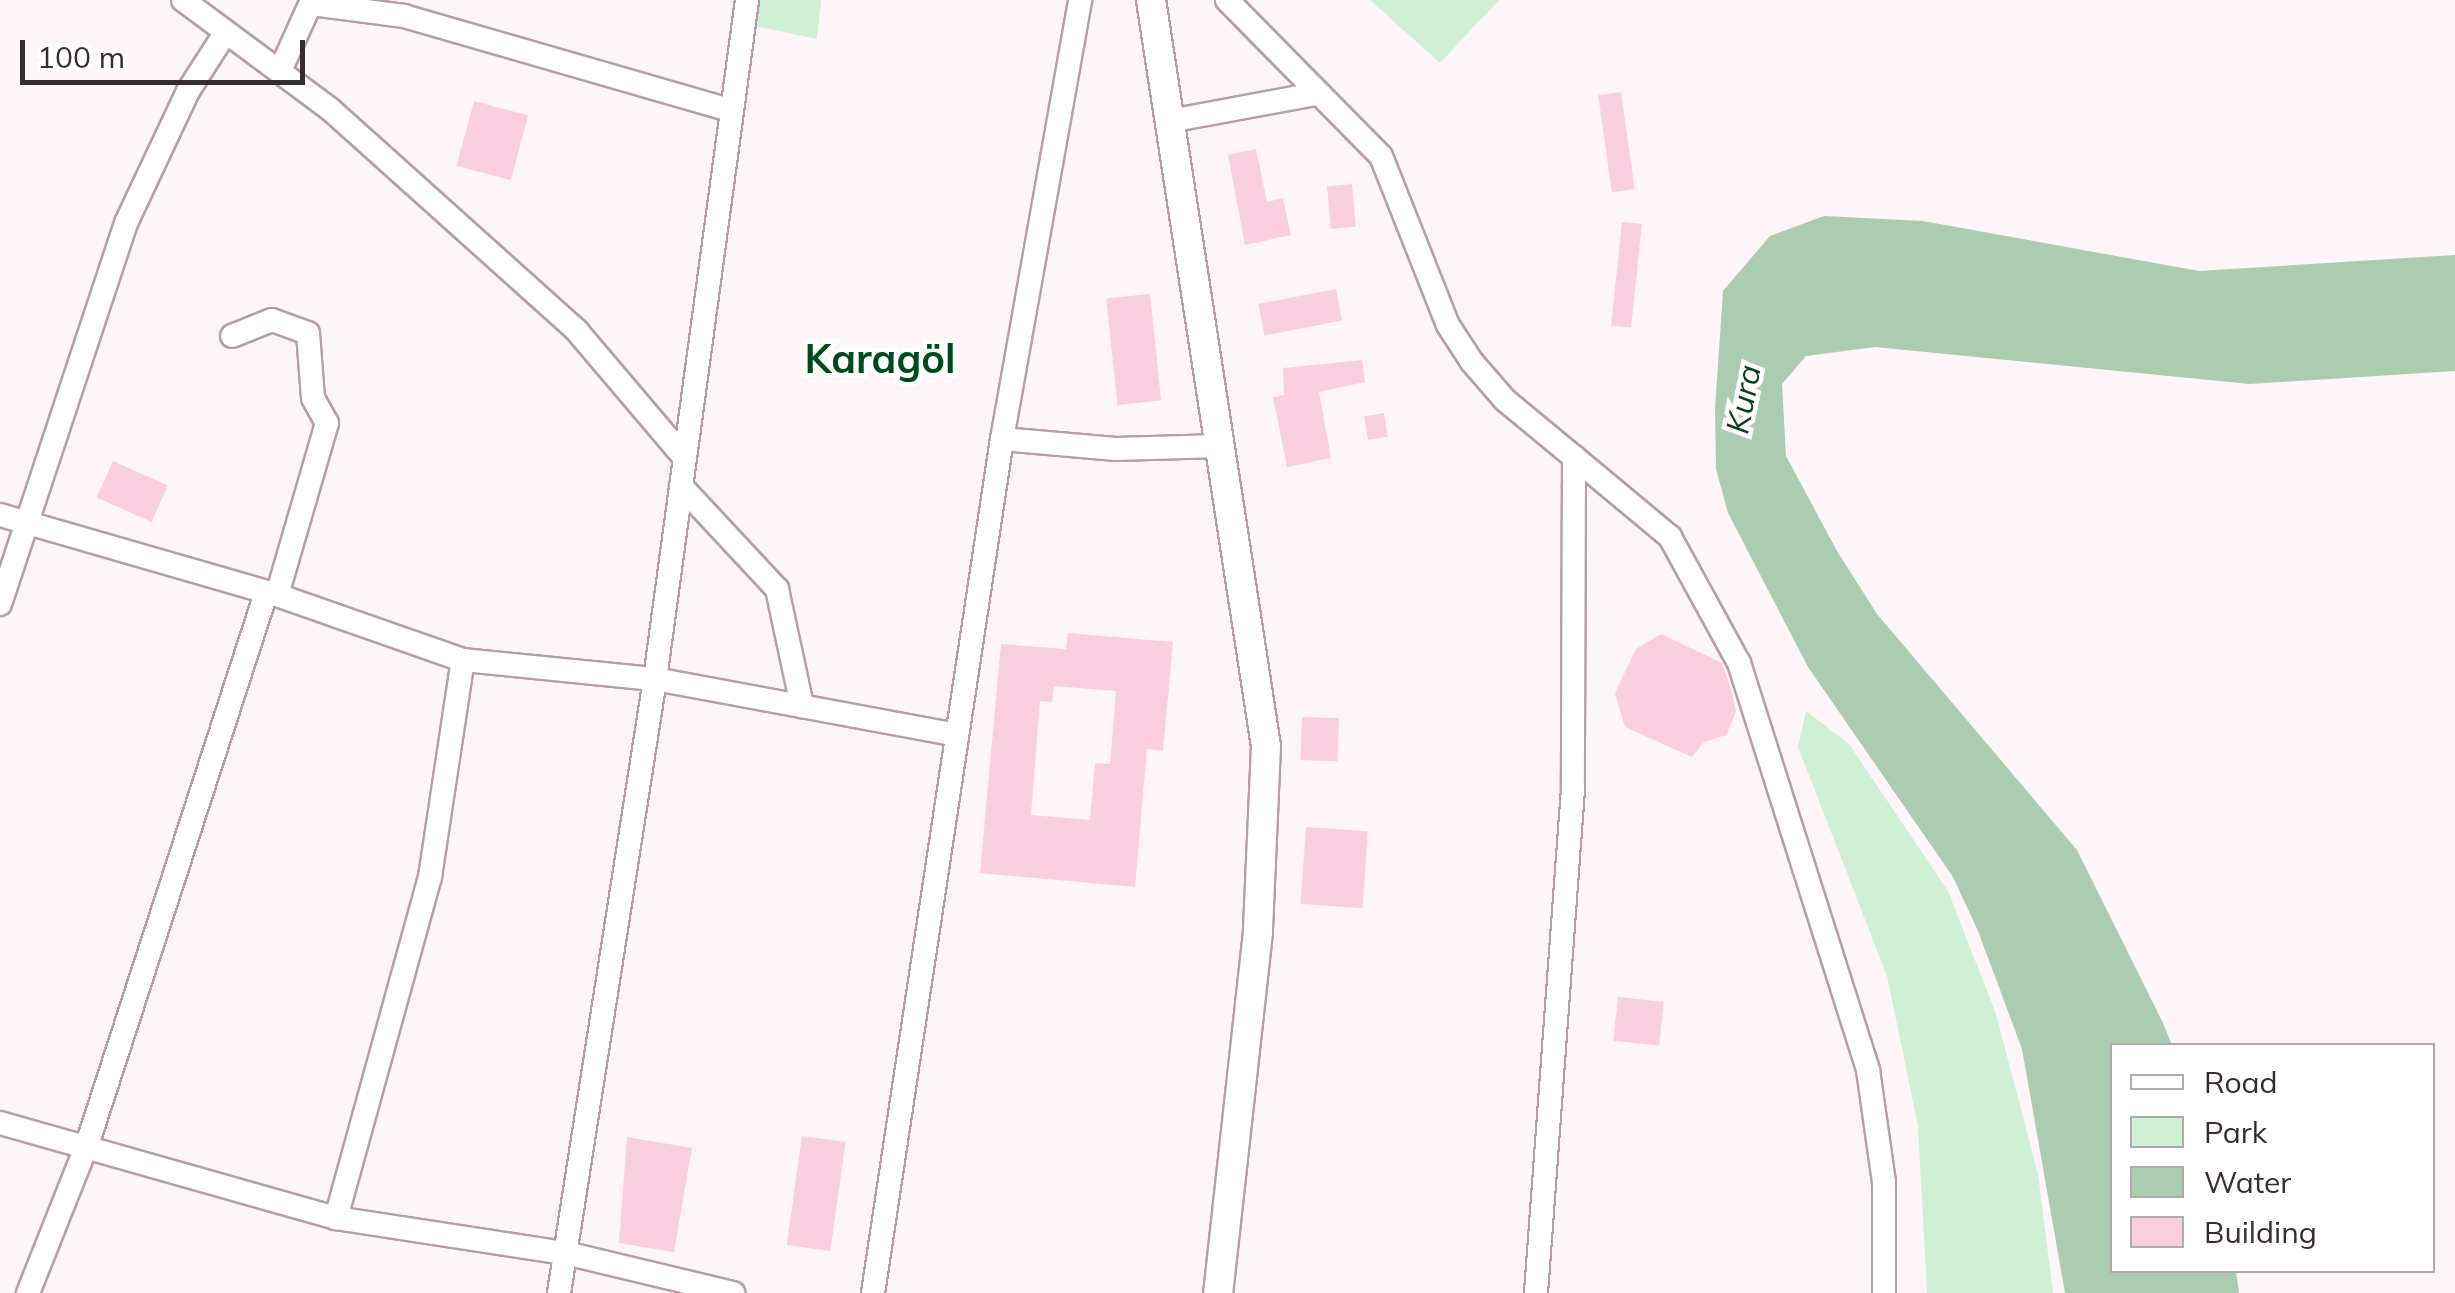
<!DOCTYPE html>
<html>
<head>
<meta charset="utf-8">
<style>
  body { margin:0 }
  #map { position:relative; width:2455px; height:1293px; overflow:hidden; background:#fef5f8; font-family:Mulish,sans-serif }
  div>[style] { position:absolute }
  .green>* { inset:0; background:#d0f0d5 }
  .water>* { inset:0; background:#acccb1 }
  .building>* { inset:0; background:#f9cfdf; transform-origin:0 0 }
  .roads { filter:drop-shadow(2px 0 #b59fa7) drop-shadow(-2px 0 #b59fa7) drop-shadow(0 2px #b59fa7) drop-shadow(0 -2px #b59fa7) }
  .minor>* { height:22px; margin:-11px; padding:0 11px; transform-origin:11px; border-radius:11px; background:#fff }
  .major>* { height:28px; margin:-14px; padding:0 14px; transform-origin:14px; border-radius:14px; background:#fff }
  span { translate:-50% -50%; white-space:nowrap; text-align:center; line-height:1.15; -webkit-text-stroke:9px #fff; paint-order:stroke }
  .water-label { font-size:32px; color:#093e1b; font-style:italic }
  .district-label { font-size:40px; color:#004b1e; font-weight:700 }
  .legend { position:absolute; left:2110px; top:1043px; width:325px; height:230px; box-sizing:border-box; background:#fff; border:2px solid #afabad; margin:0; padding:12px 18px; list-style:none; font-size:30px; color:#362d31 }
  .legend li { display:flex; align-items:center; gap:20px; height:50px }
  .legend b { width:50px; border:2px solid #afabad }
  .scale { position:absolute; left:20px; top:40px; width:285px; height:45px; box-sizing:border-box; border:5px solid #362d31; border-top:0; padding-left:12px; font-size:30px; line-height:35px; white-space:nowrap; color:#362d31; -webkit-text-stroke:8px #fff; paint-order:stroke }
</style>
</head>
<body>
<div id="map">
  <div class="green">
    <i style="clip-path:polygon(758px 0,821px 0,817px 39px,755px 26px)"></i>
    <i style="clip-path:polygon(1370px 0,1499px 0,1440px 63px)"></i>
    <i style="clip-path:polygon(1806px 711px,1849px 744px,1948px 891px,1996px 1014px,2038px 1174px,2053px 1293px,1927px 1293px,1918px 1126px,1887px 976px,1798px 747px)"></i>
  </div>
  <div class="water">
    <i style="clip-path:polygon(1824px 216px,1923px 221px,2199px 271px,2455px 255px,2455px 371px,2250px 384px,1875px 347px,1806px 356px,1782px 384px,1786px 456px,1837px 551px,1877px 614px,2077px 850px,2163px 1023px,2172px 1045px,2112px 1046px,2112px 1270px,2236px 1271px,2239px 1293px,2065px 1293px,2022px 1049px,1978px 931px,1953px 877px,1808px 667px,1728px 513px,1716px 469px,1715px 408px,1723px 291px,1770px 236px)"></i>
  </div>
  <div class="building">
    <i style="left:1621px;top:92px;width:98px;height:23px;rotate:82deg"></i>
    <i style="left:474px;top:101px;width:56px;height:67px;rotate:15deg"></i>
    <i style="clip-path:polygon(1256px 149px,1267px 202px,1283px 198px,1291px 235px,1245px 245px,1228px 155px)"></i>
    <i style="left:1352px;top:184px;width:43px;height:25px;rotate:85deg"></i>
    <i style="left:1622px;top:222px;width:20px;height:104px;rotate:6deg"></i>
    <i style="left:1336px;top:289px;width:32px;height:79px;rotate:79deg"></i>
    <i style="left:1150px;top:294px;width:107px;height:44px;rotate:84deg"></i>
    <i style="clip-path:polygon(1362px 360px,1365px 382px,1319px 392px,1331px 458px,1287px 467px,1273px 397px,1284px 395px,1283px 368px)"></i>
    <i style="left:1384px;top:413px;width:24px;height:20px;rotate:81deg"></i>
    <i style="left:113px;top:461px;width:60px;height:40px;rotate:24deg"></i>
    <i style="clip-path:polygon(evenodd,1068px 633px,1173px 642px,1163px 751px,1147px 749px,1135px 887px,980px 873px,1001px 644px,1066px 649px,1068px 633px,1054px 686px,1116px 691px,1110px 764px,1095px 763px,1090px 820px,1031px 815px,1040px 701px,1052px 702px,1054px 686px)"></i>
    <i style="clip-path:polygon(1661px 634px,1722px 663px,1732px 692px,1736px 712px,1726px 735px,1704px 742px,1692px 757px,1625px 727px,1615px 693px,1636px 649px)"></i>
    <i style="left:1302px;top:717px;width:37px;height:43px;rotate:2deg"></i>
    <i style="left:1306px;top:827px;width:62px;height:77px;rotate:4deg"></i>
    <i style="left:1618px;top:997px;width:46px;height:44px;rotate:6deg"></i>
    <i style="left:802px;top:1136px;width:44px;height:110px;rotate:8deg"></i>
    <i style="clip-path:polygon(627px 1137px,692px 1148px,674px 1252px,619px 1243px)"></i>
  </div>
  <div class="roads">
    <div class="minor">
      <i style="left:183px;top:0;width:184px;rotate:36.6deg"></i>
      <i style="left:331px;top:110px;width:331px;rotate:41.9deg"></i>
      <i style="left:577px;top:331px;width:165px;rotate:49.7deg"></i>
      <i style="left:1227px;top:0;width:219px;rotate:45.4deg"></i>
      <i style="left:1381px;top:156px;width:182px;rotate:68.4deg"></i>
      <i style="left:1448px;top:325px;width:44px;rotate:57deg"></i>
      <i style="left:1472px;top:362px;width:50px;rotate:49deg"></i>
      <i style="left:1505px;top:400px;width:89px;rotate:39.6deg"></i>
      <i style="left:1574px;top:457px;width:332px;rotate:90.2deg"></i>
      <i style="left:1573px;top:789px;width:505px;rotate:94.2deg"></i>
      <i style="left:312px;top:4px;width:93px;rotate:7.4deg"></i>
      <i style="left:404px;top:16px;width:336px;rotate:16.1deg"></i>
      <i style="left:280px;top:71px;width:78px;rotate:-65.7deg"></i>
      <i style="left:1175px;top:120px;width:142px;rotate:-10.5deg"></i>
      <i style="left:232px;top:336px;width:43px;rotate:-21.8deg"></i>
      <i style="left:272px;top:320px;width:38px;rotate:20deg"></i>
      <i style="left:308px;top:333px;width:65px;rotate:85.6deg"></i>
      <i style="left:313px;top:398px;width:29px;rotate:61deg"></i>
      <i style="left:327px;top:423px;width:179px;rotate:106.2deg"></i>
      <i style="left:1002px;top:439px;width:114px;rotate:5deg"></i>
      <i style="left:1116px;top:449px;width:104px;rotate:-1.7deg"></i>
      <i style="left:1574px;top:457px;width:125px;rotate:39.8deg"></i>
      <i style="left:1670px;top:537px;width:144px;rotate:61.3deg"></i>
      <i style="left:1739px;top:663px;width:427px;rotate:72.4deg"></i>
      <i style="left:1868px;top:1070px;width:113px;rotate:81.9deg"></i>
      <i style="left:1884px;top:1182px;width:111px;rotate:90deg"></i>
      <i style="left:681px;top:486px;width:141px;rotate:47deg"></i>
      <i style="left:777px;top:589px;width:120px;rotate:77.9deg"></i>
      <i style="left:0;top:515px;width:288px;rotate:16.1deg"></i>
      <i style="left:277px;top:595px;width:197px;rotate:19.3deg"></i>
      <i style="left:463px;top:660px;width:193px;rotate:5.7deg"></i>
      <i style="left:655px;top:679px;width:306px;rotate:10.5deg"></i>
      <i style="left:0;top:604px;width:401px;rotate:-71.7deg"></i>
      <i style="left:126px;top:223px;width:146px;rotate:-64.8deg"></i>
      <i style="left:188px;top:91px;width:67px;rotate:-57.3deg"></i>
      <i style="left:0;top:1123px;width:349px;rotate:15.8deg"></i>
      <i style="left:336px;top:1218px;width:237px;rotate:8.7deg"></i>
      <i style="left:570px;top:1254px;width:168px;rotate:13.5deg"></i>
      <i style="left:336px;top:1218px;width:354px;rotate:-74.6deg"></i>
      <i style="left:430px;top:877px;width:219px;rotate:-81.4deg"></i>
      <i style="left:28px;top:1293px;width:159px;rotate:-68.3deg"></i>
      <i style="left:87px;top:1145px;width:580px;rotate:-72.03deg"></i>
      <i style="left:559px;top:1293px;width:621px;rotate:-81.11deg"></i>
      <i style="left:655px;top:679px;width:685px;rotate:-82.28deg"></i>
      <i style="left:873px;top:1293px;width:864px;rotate:-81.41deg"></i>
      <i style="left:1002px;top:439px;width:446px;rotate:-79.9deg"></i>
    </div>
    <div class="major">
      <i style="left:1151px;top:0;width:755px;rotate:81.24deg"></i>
      <i style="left:1266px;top:746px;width:186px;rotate:92.5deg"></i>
      <i style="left:1258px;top:932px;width:363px;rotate:96.3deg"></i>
    </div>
  </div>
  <div class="water-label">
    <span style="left:1743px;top:399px;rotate:-79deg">Kura</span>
  </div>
  <div class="district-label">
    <span style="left:880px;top:358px">Karagöl</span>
  </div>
  <ul class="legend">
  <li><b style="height:12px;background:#fff"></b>Road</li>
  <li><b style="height:28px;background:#d0f0d5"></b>Park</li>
  <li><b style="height:28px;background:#acccb1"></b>Water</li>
  <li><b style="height:28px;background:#f9cfdf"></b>Building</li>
  </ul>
  <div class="scale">100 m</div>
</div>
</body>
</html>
